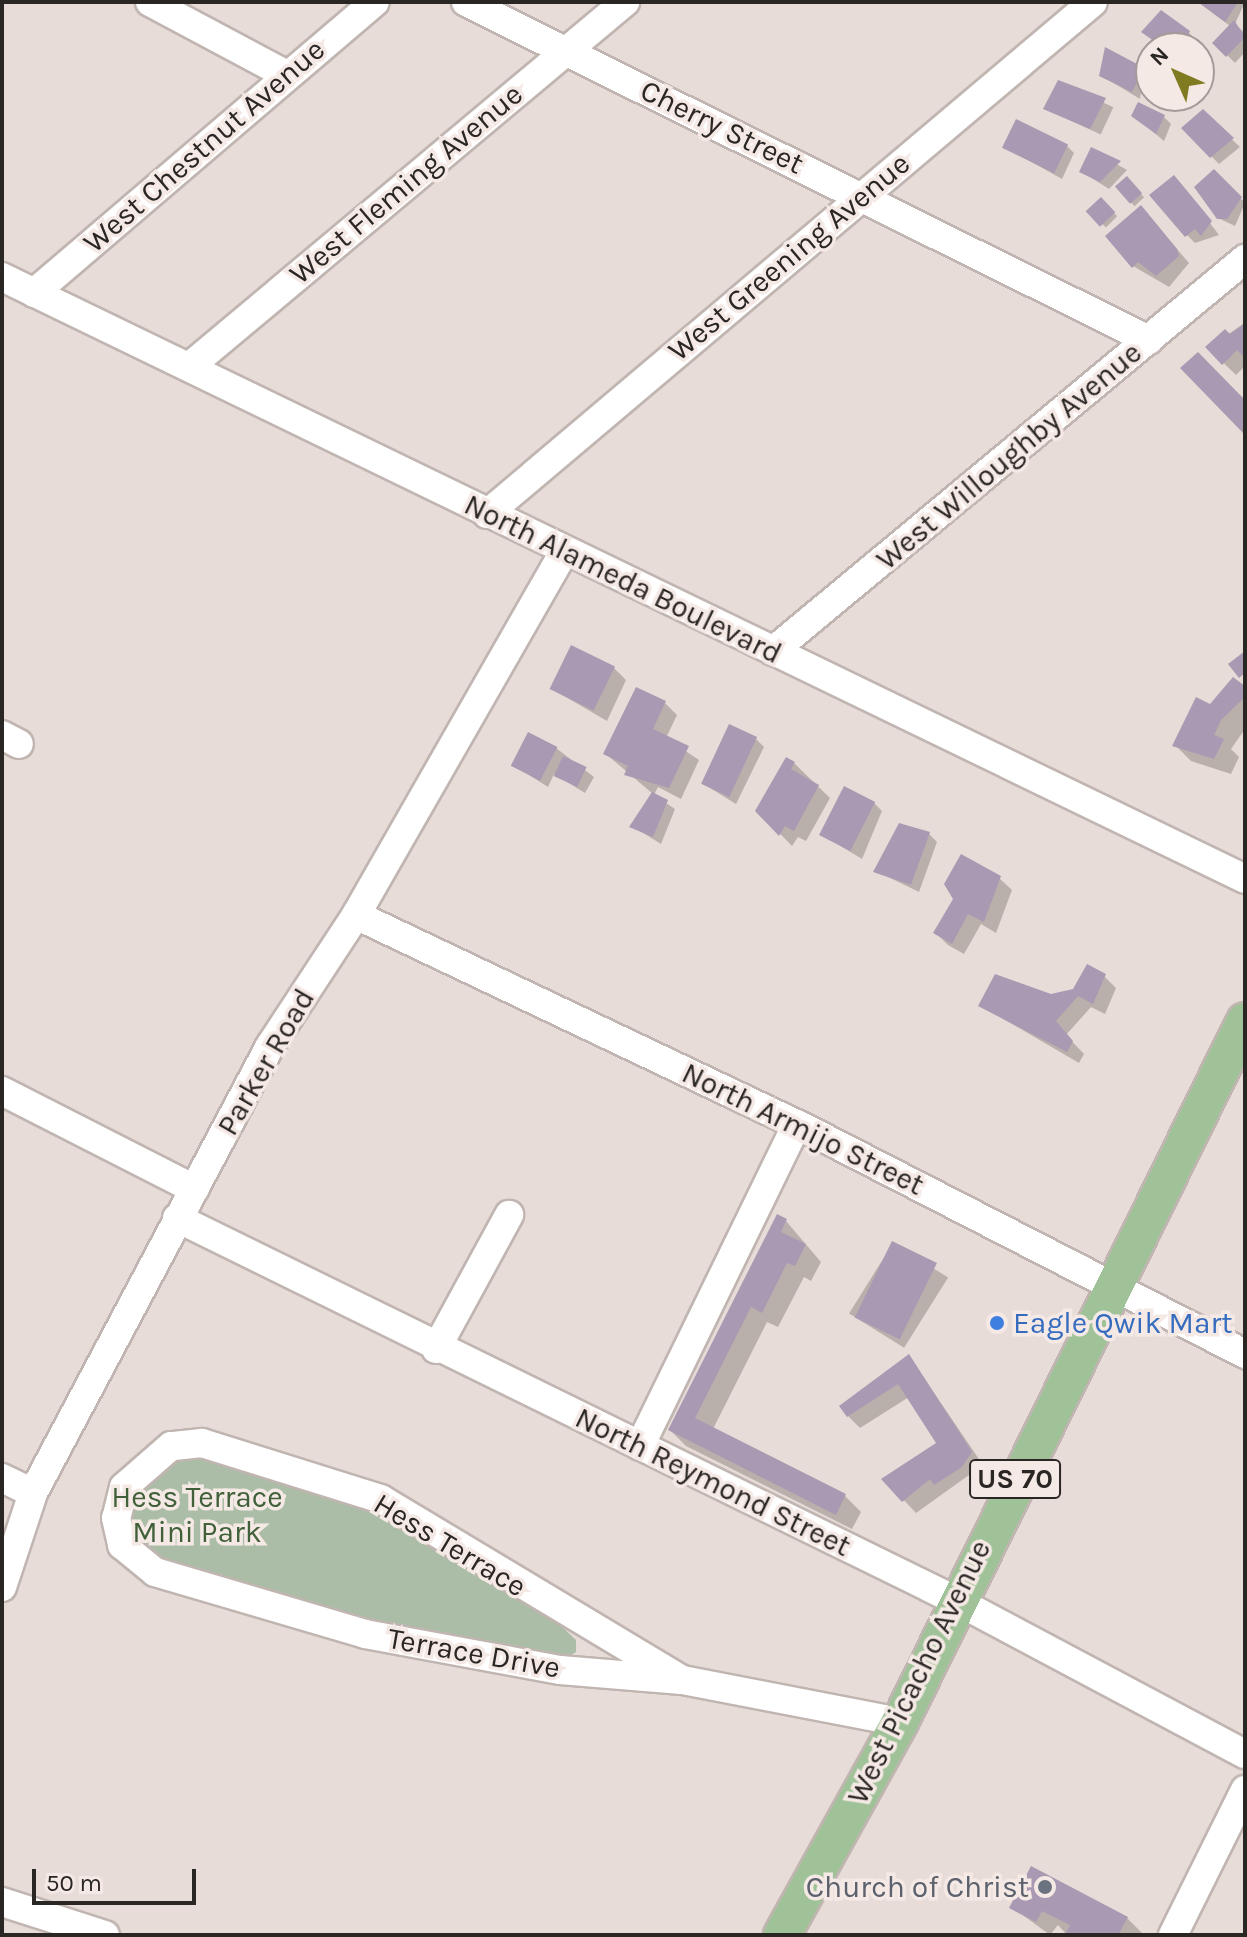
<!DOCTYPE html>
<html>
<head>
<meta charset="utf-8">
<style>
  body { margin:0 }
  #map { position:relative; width:1247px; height:1937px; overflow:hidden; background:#e8dcd8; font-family:Karla,sans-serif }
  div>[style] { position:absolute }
  .green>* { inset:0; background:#abbda7 }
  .shadow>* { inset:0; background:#0003; transform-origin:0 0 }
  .building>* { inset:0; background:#a999b2; transform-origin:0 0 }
  .roads { filter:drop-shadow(2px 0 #c0b5b0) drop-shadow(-2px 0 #c0b5b0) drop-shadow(0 2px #c0b5b0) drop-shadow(0 -2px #c0b5b0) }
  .minor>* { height:28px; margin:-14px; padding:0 14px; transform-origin:14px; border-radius:14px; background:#fff }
  .major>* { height:36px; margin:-18px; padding:0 18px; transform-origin:18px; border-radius:18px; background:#a0c298 }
  .dots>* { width:22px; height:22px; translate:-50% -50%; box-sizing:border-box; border:4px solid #f5e9e5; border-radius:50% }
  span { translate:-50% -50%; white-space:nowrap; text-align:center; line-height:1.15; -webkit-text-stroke:7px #f5e9e5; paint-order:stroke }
  .shield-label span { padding:2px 6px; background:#f5e9e5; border:2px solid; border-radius:6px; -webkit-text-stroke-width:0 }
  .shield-label { font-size:28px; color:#2a2624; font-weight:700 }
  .street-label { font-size:30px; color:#2a2624 }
  .shop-label { font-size:30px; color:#366cbe }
  .left { translate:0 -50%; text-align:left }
  .park-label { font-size:30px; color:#40603a }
  .worship-label { font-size:30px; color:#5b616d }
  .right { translate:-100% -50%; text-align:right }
  .frame { position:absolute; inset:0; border:4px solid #2a2624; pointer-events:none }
  .north { position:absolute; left:1135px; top:32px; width:80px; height:80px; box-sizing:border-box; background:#f5e9e5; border:2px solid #a49b98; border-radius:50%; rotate:315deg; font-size:22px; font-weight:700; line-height:32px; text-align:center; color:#2a2624 }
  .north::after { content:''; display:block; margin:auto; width:28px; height:36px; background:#807b21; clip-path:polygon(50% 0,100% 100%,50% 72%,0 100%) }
  .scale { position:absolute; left:32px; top:1869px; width:164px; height:36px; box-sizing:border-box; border:4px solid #2a2624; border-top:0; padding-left:10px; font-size:24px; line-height:28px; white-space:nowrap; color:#2a2624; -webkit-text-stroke:6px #f5e9e5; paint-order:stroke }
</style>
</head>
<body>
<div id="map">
  <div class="green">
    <i style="clip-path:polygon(173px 1456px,198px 1457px,378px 1513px,559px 1624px,576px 1640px,576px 1652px,564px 1660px,381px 1624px,147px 1557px,133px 1540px,129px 1506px,139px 1485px)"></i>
  </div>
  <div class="shadow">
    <i style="clip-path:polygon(1198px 2px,1245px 2px,1235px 24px,1245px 33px,1245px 52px,1235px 63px,1215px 43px,1230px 26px)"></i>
    <i style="clip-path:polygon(1188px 32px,1196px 40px,1191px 48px,1164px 48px,1152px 39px)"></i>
    <i style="clip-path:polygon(1106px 49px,1144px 74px,1140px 99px,1102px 76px)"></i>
    <i style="left:1059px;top:82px;width:60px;height:30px;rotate:25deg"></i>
    <i style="clip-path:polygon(1203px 112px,1240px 147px,1219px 164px,1184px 128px)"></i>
    <i style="clip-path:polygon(1134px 116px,1164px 117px,1171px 124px,1164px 141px)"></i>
    <i style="clip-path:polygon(1067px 146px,1074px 153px,1062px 179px,1005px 147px)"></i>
    <i style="clip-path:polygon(1092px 150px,1127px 170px,1109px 189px,1082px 172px)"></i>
    <i style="clip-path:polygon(1214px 171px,1245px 203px,1235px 226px,1218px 218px)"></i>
    <i style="left:1127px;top:179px;width:25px;height:13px;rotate:47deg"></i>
    <i style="clip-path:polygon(1182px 186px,1219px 235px,1195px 243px,1187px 235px)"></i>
    <i style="left:1101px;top:200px;width:23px;height:16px;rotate:45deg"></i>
    <i style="clip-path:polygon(1152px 220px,1189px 263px,1169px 287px,1133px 266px)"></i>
    <i style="clip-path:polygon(1243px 324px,1245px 366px,1236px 375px,1208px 348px)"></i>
    <i style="clip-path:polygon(614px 668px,626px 680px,607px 721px,552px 689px)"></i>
    <i style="clip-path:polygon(1245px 688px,1245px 729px,1231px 749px,1239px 757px,1231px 774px,1191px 761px,1175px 745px,1210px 707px)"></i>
    <i style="clip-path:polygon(665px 703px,677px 715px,666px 738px,699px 760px,681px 799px,658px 787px,654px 795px,675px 809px,661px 844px,632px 826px,653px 794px,606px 754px)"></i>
    <i style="clip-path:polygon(756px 739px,764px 747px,736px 804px,702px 783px)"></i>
    <i style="clip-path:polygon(556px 748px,594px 777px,585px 793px,554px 774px,548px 787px,513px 765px)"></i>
    <i style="clip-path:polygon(794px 763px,830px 798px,806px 841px,798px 837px,792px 846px,758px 811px)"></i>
    <i style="clip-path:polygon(874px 803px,882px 811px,862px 859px,821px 834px)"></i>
    <i style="clip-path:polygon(929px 834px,937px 842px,919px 892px,876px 871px)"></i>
    <i style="clip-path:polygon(999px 878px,1012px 890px,996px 933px,981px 924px,964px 954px,948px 945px,936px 933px)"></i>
    <i style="clip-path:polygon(1104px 976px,1116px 988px,1105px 1014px,1091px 1007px,1066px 1035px,1084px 1054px,1079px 1063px,981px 1006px,1075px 991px)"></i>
    <i style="clip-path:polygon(786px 1221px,821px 1262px,811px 1281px,804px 1277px,778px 1327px,767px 1322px,713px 1429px,845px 1496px,861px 1512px,852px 1529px,686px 1446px,670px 1430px)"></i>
    <i style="left:893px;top:1243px;width:65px;height:83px;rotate:32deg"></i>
    <i style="clip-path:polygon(909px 1356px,983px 1465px,916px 1513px,884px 1479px,939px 1444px,909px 1397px,860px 1428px,848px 1416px)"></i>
    <i style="clip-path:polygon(1012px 1907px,1127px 1918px,1143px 1934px,1067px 1935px,1058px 1925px,1050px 1935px)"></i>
  </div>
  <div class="building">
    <i style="clip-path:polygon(1198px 2px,1238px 2px,1225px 22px)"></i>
    <i style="clip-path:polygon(1161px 10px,1190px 31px,1181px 48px,1164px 48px,1141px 32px)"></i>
    <i style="clip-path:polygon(1234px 20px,1245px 37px,1226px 57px,1212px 43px)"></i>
    <i style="clip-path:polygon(1105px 47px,1137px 64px,1141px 75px,1132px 92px,1099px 76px)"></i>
    <i style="clip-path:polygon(1058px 80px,1106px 98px,1090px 129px,1043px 109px)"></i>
    <i style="clip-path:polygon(1138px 102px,1165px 115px,1156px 134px,1131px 116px)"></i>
    <i style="clip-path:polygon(1203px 109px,1234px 138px,1210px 158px,1181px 128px)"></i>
    <i style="left:1016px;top:119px;width:58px;height:32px;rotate:26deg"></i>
    <i style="clip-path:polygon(1091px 147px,1121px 161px,1100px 182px,1079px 172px)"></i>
    <i style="clip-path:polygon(1214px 169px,1242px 197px,1227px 219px,1217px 219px,1194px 187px)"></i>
    <i style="clip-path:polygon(1174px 175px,1212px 221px,1201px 236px,1195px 229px,1185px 237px,1149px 195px)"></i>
    <i style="left:1127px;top:176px;width:23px;height:16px;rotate:49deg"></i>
    <i style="left:1101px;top:197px;width:21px;height:21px;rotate:47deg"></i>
    <i style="clip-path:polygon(1141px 205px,1177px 249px,1179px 256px,1156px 276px,1138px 262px,1132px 268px,1105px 236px)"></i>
    <i style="clip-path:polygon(1245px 323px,1245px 358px,1237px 350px,1222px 365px,1205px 347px,1225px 329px,1230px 334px)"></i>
    <i style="clip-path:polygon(1198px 352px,1245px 400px,1245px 435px,1180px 368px)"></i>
    <i style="left:571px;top:645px;width:49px;height:49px;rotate:26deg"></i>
    <i style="clip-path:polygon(1245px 651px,1245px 673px,1239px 678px,1228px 664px)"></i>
    <i style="clip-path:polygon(1233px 677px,1245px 686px,1245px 697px,1221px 720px,1214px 735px,1224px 739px,1214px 759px,1172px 746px,1196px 697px,1210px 704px)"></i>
    <i style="clip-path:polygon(636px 687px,666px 701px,653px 729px,689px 746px,669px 788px,624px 775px,628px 766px,603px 754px)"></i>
    <i style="left:729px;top:724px;width:31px;height:66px;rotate:25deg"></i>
    <i style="left:528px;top:732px;width:33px;height:38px;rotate:27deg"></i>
    <i style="left:563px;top:756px;width:26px;height:22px;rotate:25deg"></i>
    <i style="clip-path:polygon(786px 757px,795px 762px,791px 769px,819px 785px,794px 831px,785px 826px,779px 836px,755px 811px)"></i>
    <i style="left:844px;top:786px;width:35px;height:55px;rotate:27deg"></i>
    <i style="clip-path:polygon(652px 792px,668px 800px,653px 837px,629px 827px)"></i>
    <i style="clip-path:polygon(899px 823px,930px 832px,911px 885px,873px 872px)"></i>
    <i style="clip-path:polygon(961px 854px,1001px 876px,984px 922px,968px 914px,952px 944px,933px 933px,953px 899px,944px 884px)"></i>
    <i style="clip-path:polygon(1087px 964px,1106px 974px,1093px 1004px,1078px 996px,1056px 1021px,1073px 1041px,1067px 1052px,978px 1006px,995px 974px,1051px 994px,1073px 989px)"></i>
    <i style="clip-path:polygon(777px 1214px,787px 1219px,781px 1232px,806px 1244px,795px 1266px,787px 1263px,762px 1313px,751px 1307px,695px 1418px,846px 1494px,836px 1515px,668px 1430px)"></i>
    <i style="left:892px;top:1241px;width:50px;height:85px;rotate:26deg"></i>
    <i style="clip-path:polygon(909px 1354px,972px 1452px,962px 1467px,934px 1485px,930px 1479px,902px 1502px,881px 1479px,936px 1443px,898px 1384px,847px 1417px,839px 1406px)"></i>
    <i style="clip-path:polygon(1031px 1866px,1128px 1917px,1118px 1935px,1065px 1935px,1070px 1925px,1042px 1911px,1036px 1922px,1009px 1908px)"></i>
  </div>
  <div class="roads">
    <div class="minor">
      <i style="left:150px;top:2px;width:151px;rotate:28.1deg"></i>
      <i style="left:466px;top:2px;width:762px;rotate:26.33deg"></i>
      <i style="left:2px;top:277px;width:1381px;rotate:25.84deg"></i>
      <i style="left:34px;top:293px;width:448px;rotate:-40.5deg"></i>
      <i style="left:189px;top:367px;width:569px;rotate:-39.93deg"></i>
      <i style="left:487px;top:514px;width:793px;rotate:-40.19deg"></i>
      <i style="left:773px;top:651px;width:614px;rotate:-39.71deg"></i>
      <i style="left:2px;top:735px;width:19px;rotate:28deg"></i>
      <i style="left:356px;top:915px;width:488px;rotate:25.4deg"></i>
      <i style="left:797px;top:1124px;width:504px;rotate:27.18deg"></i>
      <i style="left:2px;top:1091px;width:216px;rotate:27deg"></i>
      <i style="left:177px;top:1218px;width:867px;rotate:26.15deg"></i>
      <i style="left:955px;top:1600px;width:328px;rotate:28deg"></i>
      <i style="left:436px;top:1349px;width:153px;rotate:-61.4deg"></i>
      <i style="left:640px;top:1446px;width:358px;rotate:-64deg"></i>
      <i style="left:2px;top:1478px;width:34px;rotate:26deg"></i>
      <i style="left:2px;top:1587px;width:99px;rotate:-71.7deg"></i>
      <i style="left:33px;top:1493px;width:506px;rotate:-62.07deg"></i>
      <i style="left:270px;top:1046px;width:157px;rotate:-56.7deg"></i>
      <i style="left:356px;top:915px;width:416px;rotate:-60.2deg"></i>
      <i style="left:682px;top:1680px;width:351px;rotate:-149deg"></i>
      <i style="left:381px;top:1499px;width:188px;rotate:-162.6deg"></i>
      <i style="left:202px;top:1443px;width:31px;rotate:174deg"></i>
      <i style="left:171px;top:1446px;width:62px;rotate:138.9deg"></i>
      <i style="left:124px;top:1487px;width:32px;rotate:104deg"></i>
      <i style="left:116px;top:1518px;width:28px;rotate:77deg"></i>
      <i style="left:122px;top:1545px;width:43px;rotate:39.3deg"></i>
      <i style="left:155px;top:1572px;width:219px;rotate:16.4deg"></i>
      <i style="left:365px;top:1634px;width:198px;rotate:10.5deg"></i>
      <i style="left:560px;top:1670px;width:122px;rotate:4.7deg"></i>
      <i style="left:682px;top:1680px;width:222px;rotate:10.9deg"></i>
      <i style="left:2px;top:1902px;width:108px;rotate:17.8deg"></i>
      <i style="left:1173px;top:1935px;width:162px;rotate:-63.6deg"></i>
    </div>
    <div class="major">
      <i style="left:782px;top:1935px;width:244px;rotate:-61deg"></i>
      <i style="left:900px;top:1722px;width:781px;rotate:-63.8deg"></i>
    </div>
  </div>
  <div class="dots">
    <i style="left:997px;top:1323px;background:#3f7fe0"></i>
    <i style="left:1045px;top:1887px;background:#6b7280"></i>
  </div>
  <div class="shield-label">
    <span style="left:1015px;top:1479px">US 70</span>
  </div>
  <div class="street-label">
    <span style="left:722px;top:127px;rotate:26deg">Cherry Street</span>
    <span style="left:204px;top:146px;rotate:-41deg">West Chestnut Avenue</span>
    <span style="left:406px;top:184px;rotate:-40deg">West Fleming Avenue</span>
    <span style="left:789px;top:257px;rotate:-40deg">West Greening Avenue</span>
    <span style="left:1009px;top:456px;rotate:-40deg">West Willoughby Avenue</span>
    <span style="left:623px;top:579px;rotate:26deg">North Alameda Boulevard</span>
    <span style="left:266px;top:1062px;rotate:-60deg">Parker Road</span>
    <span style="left:803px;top:1129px;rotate:26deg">North Armijo Street</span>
    <span style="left:713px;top:1482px;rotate:26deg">North Reymond Street</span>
    <span style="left:450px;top:1545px;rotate:31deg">Hess Terrace</span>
    <span style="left:474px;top:1653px;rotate:10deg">Terrace Drive</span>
    <span style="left:919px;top:1672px;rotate:-64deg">West Picacho Avenue</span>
  </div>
  <div class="shop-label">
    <span class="left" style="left:1013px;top:1323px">Eagle Qwik Mart</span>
  </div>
  <div class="park-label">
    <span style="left:197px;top:1514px">Hess Terrace<br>Mini Park</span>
  </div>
  <div class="worship-label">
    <span class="right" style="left:1029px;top:1887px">Church of Christ</span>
  </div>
  <div class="frame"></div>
  <div class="north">N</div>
  <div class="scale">50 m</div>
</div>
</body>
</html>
